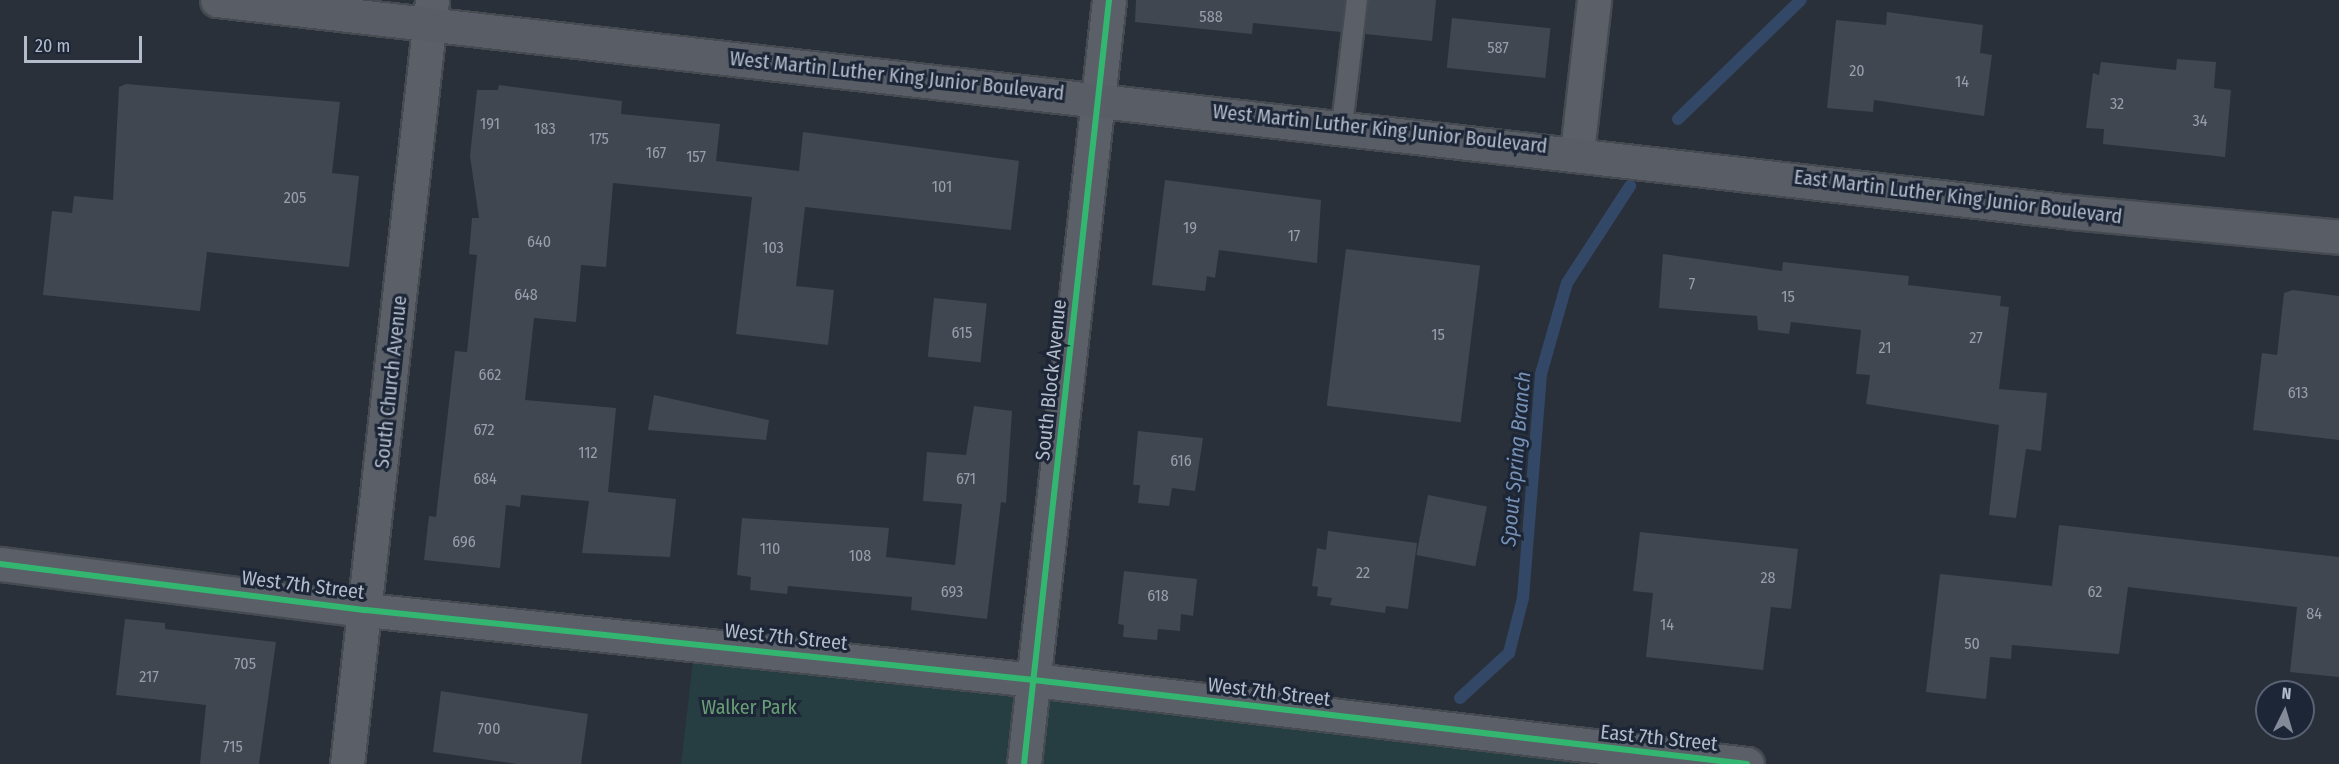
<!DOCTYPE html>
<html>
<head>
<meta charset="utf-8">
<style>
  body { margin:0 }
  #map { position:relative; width:2339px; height:764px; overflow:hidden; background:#29303a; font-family:"Fira Sans Condensed",sans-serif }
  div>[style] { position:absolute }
  .green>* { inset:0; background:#263d41 }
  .stream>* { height:12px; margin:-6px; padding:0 6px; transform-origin:6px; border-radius:6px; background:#334866 }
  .building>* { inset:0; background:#414750; transform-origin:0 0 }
  .roads { filter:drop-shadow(2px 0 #464b52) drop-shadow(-2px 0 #464b52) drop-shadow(0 2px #464b52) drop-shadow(0 -2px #464b52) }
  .lane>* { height:20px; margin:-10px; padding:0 10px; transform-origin:10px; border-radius:10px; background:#5a5f68 }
  .street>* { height:33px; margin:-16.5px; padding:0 16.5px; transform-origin:16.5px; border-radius:16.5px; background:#5a5f68 }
  .secondary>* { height:33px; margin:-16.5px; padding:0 16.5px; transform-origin:16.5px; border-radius:16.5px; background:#585d66 }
  .cycleway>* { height:6px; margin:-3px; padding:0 3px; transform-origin:3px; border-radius:3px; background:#33b770 }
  span { translate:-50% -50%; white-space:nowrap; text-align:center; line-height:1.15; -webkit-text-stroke:6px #1c2636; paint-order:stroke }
  .number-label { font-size:16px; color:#969fac }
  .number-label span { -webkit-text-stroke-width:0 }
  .street-label { font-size:20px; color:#b3bccb }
  .park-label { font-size:20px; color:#689f75 }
  .water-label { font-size:21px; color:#7892b6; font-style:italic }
  .north { position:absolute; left:2255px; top:680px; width:60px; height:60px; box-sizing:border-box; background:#1c2636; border:2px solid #586272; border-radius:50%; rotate:5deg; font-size:16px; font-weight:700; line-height:24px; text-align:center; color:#b3bccb }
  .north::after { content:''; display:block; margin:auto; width:21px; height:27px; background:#838b98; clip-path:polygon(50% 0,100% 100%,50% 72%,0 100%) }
  .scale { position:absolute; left:24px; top:36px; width:118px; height:27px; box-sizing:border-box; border:3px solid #b3bccb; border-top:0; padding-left:8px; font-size:18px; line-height:21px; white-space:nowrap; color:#b3bccb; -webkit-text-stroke:4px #1c2636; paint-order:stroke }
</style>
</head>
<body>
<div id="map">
  <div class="green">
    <i style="clip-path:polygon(695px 644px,1747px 764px,681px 764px)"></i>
  </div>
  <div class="stream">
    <i style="left:1678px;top:119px;width:171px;rotate:-44.1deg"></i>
    <i style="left:1460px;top:698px;width:67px;rotate:-42.6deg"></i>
    <i style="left:1509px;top:653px;width:57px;rotate:-75.7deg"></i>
    <i style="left:1523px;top:598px;width:225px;rotate:-85.4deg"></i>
    <i style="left:1541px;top:374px;width:95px;rotate:-74.1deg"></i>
    <i style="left:1567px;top:283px;width:116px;rotate:-57deg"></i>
  </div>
  <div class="building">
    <i style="clip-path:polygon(1136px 0,1345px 0,1341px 32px,1253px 23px,1252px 34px,1135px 22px)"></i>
    <i style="clip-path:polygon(1369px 0,1436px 0,1432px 41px,1365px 34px)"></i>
    <i style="clip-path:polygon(1887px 12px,1983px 25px,1980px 53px,1992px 55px,1984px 116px,1874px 100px,1873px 112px,1827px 108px,1836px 20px,1886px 25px)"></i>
    <i style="left:1452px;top:18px;width:99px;height:50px;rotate:6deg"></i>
    <i style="clip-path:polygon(2177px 59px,2216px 62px,2214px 88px,2231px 90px,2225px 157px,2103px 144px,2104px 129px,2086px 128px,2093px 73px,2099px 75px,2101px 62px,2176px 70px)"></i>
    <i style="clip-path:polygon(126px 84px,340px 102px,332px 173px,359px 176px,349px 267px,207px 252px,200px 311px,43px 295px,52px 211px,72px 213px,74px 196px,113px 200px,119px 87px)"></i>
    <i style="clip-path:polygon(499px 85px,622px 101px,621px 114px,720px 124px,716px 161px,799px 171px,803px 132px,1019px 161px,1011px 230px,805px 207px,796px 286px,834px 290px,828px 345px,736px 334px,752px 197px,613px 183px,606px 267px,581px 265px,576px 322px,534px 318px,525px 400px,616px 408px,608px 492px,676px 499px,670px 557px,582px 553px,589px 501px,521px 495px,520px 507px,506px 505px,500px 568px,424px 560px,429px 516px,436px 517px,455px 351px,467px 352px,477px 255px,469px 254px,472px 218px,479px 218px,470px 156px,477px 90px,498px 90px)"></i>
    <i style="clip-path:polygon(1165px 180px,1321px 200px,1317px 263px,1219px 250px,1215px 278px,1207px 276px,1205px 291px,1152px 285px)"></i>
    <i style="left:1346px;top:249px;width:135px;height:158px;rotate:7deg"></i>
    <i style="clip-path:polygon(1663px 254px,1782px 271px,1783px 262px,1909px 276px,1908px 285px,2001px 296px,2000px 306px,2009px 307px,1999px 389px,2047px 393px,2041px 451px,2026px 449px,2016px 518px,1989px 515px,1999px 425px,1866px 404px,1870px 375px,1856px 374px,1861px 330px,1791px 322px,1789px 334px,1758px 330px,1757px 316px,1659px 308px)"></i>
    <i style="clip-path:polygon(2293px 290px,2339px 296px,2339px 440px,2253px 430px,2262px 353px,2277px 355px,2284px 293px)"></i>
    <i style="left:934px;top:298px;width:53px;height:59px;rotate:6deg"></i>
    <i style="clip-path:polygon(654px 395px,769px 420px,766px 440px,648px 430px)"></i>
    <i style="clip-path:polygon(974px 406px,1012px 411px,1006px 503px,1001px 502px,987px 619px,911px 610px,912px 597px,788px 586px,787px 594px,750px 590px,751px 577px,737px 575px,742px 518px,889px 528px,886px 557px,955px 565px,962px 504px,923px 501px,927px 452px,966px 455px)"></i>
    <i style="clip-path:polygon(1138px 431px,1203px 438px,1195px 491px,1172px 488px,1169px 506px,1138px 503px,1140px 485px,1133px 485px)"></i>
    <i style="left:1428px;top:495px;width:60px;height:61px;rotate:11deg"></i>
    <i style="clip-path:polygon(2059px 525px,2339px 557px,2339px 677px,2290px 672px,2297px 607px,2128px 587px,2119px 654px,2012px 645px,2011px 659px,1990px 657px,1986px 699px,1926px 692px,1940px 574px,2052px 586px)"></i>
    <i style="clip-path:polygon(1328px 531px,1417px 543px,1408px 609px,1386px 606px,1385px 613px,1330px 605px,1332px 598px,1317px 596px,1318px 587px,1312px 586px,1317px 548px,1326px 550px)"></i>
    <i style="clip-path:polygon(1640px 532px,1798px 549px,1791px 609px,1771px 607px,1763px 670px,1646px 657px,1653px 593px,1633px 591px)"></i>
    <i style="clip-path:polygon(1124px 571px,1197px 579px,1193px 616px,1181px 614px,1180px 631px,1158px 629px,1157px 640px,1123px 637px,1124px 625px,1118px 624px)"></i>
    <i style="clip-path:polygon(125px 619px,165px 623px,165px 629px,276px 642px,259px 764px,200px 764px,206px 705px,116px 695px)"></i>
    <i style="clip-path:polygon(441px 691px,588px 714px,581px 764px,517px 764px,433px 752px)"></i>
  </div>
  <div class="roads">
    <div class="lane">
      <i style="left:1342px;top:125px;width:126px;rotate:-83.2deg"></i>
    </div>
    <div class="street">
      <i style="left:1577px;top:152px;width:153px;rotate:-83.6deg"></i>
      <i style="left:0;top:564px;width:369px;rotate:7.2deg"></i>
      <i style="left:366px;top:610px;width:672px;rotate:5.98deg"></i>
      <i style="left:1034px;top:680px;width:718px;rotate:6.72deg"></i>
      <i style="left:347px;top:764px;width:769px;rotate:-83.65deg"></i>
      <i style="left:1024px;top:764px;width:769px;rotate:-83.65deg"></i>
    </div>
    <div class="secondary">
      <i style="left:217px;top:0;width:1867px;rotate:6.52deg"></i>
      <i style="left:2072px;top:212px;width:268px;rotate:5.3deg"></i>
    </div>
  </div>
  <div class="cycleway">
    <i style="left:0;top:564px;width:369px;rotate:7.2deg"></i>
    <i style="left:366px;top:610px;width:672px;rotate:5.98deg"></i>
    <i style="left:1034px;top:680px;width:718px;rotate:6.72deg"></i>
    <i style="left:1024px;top:764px;width:769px;rotate:-83.65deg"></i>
  </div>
  <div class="number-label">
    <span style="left:1211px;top:17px">588</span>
    <span style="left:1498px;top:48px">587</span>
    <span style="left:1857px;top:71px">20</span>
    <span style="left:1962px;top:82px">14</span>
    <span style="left:2117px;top:104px">32</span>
    <span style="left:2200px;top:121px">34</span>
    <span style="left:490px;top:124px">191</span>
    <span style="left:545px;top:129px">183</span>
    <span style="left:599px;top:139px">175</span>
    <span style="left:656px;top:153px">167</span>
    <span style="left:696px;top:157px">157</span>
    <span style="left:942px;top:187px">101</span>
    <span style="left:295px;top:198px">205</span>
    <span style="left:1190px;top:228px">19</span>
    <span style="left:1294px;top:236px">17</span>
    <span style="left:539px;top:242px">640</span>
    <span style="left:773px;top:248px">103</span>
    <span style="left:1692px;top:284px">7</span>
    <span style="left:526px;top:295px">648</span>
    <span style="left:1788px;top:297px">15</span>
    <span style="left:962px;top:333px">615</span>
    <span style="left:1438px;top:335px">15</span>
    <span style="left:1976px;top:338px">27</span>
    <span style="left:1885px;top:348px">21</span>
    <span style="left:490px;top:375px">662</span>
    <span style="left:2298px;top:393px">613</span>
    <span style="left:484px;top:430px">672</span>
    <span style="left:588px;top:453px">112</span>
    <span style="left:1181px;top:461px">616</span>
    <span style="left:485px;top:479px">684</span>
    <span style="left:966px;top:479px">671</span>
    <span style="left:464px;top:542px">696</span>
    <span style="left:770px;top:549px">110</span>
    <span style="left:860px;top:556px">108</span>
    <span style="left:1363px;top:573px">22</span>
    <span style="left:1768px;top:578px">28</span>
    <span style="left:952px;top:592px">693</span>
    <span style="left:2095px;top:592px">62</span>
    <span style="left:1158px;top:596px">618</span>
    <span style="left:2314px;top:614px">84</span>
    <span style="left:1667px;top:625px">14</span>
    <span style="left:1972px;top:644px">50</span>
    <span style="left:245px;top:664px">705</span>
    <span style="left:149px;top:677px">217</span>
    <span style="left:489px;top:729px">700</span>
    <span style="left:233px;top:747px">715</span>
  </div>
  <div class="street-label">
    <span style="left:897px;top:76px;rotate:6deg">West Martin Luther King Junior Boulevard</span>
    <span style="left:1380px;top:129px;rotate:6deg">West Martin Luther King Junior Boulevard</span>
    <span style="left:1958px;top:197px;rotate:7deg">East Martin Luther King Junior Boulevard</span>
    <span style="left:1051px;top:380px;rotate:-84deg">South Block Avenue</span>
    <span style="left:391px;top:382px;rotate:-84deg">South Church Avenue</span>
    <span style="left:303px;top:585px;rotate:7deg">West 7th Street</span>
    <span style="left:786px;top:637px;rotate:6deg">West 7th Street</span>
    <span style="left:1269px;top:692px;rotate:7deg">West 7th Street</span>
    <span style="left:1659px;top:738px;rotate:6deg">East 7th Street</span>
  </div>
  <div class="park-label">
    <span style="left:749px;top:707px">Walker Park</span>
  </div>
  <div class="water-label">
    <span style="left:1516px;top:459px;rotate:-85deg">Spout Spring Branch</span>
  </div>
  <div class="north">N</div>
  <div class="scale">20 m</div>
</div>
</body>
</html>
